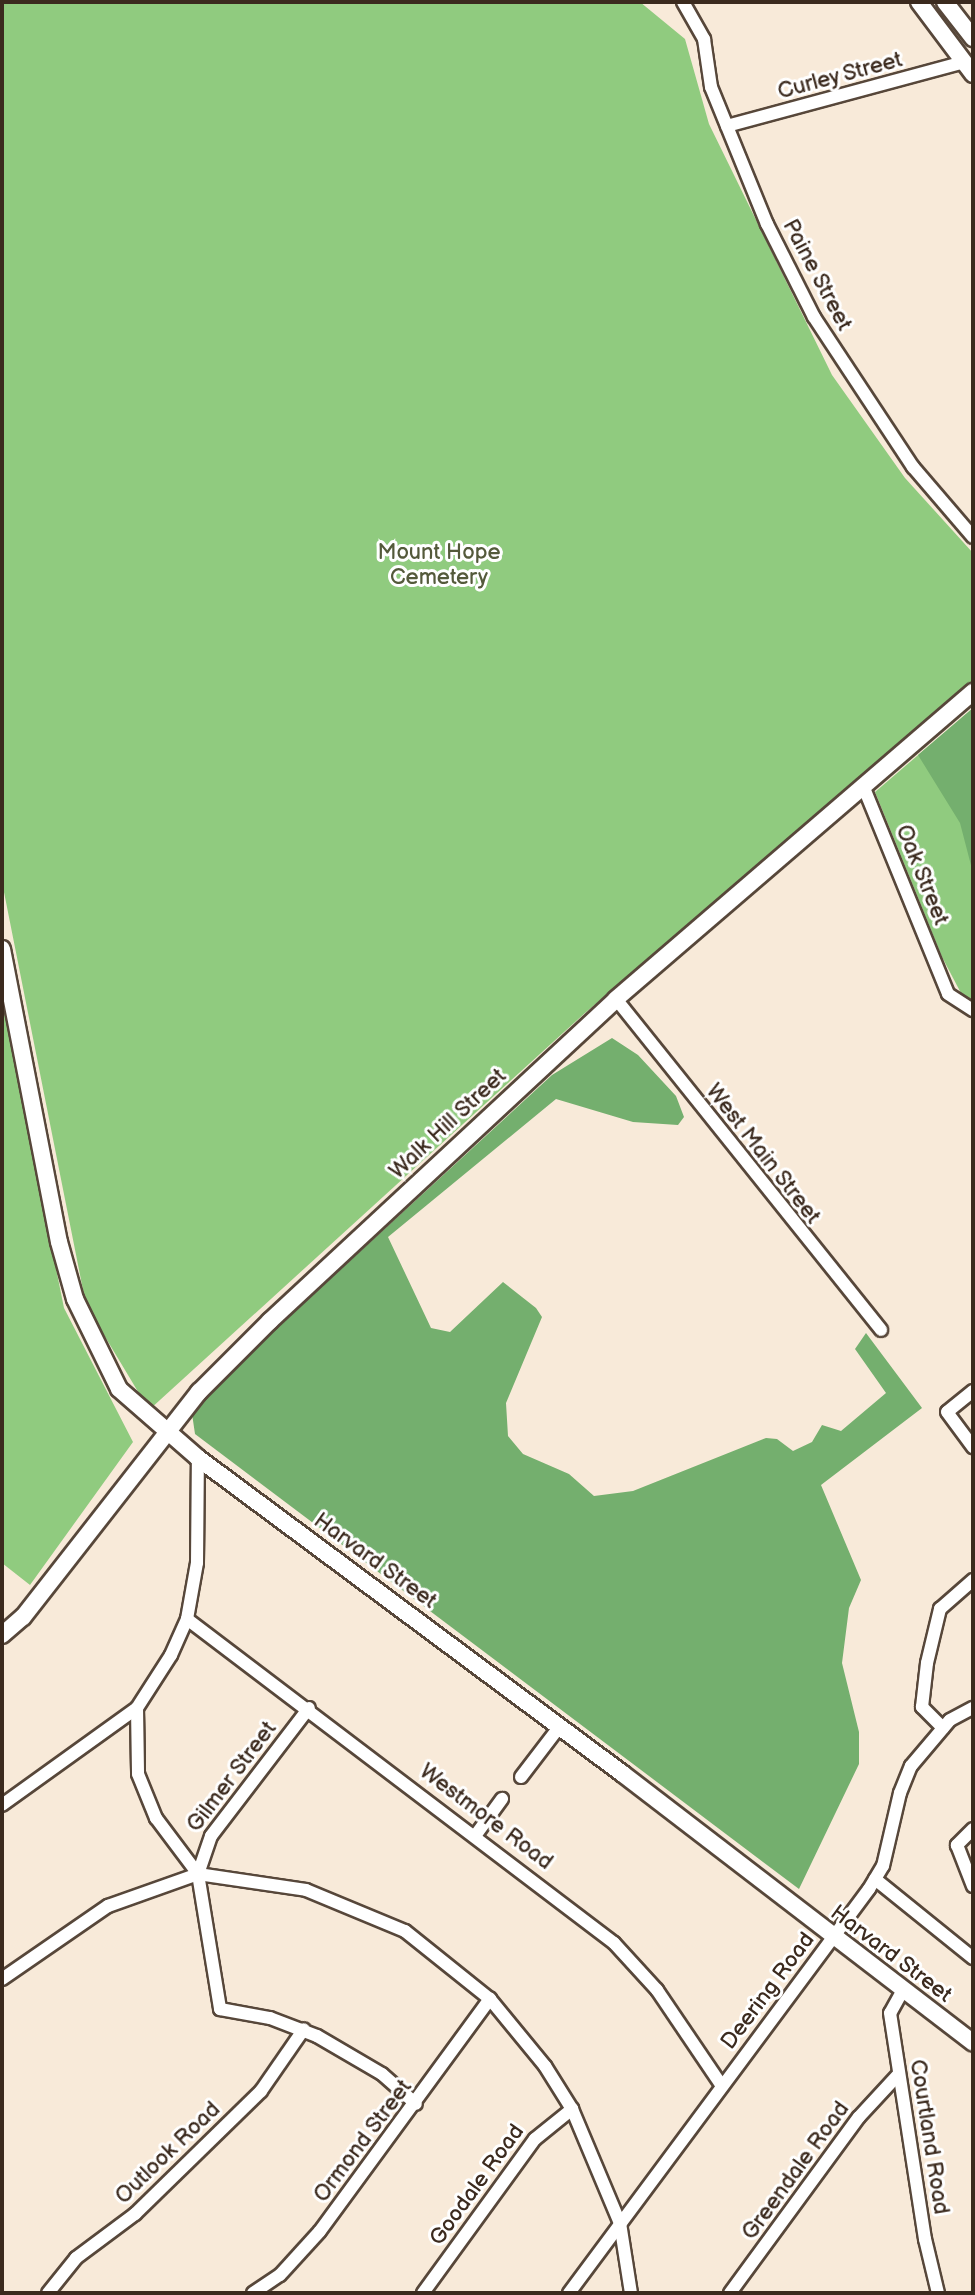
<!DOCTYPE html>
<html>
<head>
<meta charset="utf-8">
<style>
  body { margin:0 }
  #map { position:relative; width:975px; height:2295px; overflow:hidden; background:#f8ead9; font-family:"Balsamiq Sans",sans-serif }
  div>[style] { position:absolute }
  .green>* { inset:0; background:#90cb7f }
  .forest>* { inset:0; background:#74af6e }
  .roads { filter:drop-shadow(2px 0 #57473a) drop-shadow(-2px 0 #57473a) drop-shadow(0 2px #57473a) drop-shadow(0 -2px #57473a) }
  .minor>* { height:12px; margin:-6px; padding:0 6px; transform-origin:6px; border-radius:6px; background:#fff }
  .major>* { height:16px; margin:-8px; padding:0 8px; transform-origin:8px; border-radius:8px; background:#fff }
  span { translate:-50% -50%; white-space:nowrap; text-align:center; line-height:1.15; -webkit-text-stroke:6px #fff; paint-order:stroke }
  .street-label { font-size:22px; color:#3b2a1e }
  .park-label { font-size:22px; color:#545a3b }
  .frame { position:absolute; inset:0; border:4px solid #3b2a1e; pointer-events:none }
</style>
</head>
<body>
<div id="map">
  <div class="green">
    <i style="clip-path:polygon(2px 2px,640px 2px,685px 39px,709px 124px,832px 375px,905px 478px,973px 553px,973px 681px,585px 1013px,149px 1410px,86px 1305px,2px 882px)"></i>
    <i style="clip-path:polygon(973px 708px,973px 1016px,942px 957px,875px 792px)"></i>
    <i style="clip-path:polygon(2px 1002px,64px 1308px,133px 1442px,30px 1585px,2px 1563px)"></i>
  </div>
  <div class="forest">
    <i style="clip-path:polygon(973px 708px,973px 873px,960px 823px,918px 755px)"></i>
    <i style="clip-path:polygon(612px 1038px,638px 1055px,676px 1096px,684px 1117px,678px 1125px,633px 1122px,556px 1099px,388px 1237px,431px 1328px,450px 1332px,503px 1282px,536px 1308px,542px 1317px,506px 1403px,508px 1436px,523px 1454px,569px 1474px,594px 1496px,633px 1491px,766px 1438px,777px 1439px,793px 1451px,812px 1442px,822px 1425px,841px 1431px,886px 1393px,855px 1349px,866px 1333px,922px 1408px,821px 1485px,861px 1580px,849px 1608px,842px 1663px,859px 1732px,859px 1764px,799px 1889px,195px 1434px,191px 1407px,552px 1075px)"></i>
  </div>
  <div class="roads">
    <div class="minor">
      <i style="left:683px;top:2px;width:43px;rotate:60.4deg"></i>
      <i style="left:704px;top:39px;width:49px;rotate:81.7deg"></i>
      <i style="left:711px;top:87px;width:148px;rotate:67.8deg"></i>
      <i style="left:767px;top:224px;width:104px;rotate:63.2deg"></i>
      <i style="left:814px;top:317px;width:180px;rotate:56.6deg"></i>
      <i style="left:913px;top:467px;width:92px;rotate:49.4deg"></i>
      <i style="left:727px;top:126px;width:245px;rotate:-15.1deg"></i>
      <i style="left:864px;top:788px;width:222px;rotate:67.8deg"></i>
      <i style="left:948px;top:994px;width:30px;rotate:33deg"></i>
      <i style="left:616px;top:999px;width:424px;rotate:51.3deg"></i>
      <i style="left:973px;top:1391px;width:33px;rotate:141deg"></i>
      <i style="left:947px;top:1412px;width:44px;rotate:53.4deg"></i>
      <i style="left:187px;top:1619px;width:536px;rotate:37.19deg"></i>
      <i style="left:614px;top:1943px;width:64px;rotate:47.5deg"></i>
      <i style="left:657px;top:1990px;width:116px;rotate:55.9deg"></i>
      <i style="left:137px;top:1708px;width:66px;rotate:89.1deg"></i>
      <i style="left:138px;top:1774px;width:48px;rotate:67.8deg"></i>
      <i style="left:156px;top:1818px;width:70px;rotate:53.1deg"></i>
      <i style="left:198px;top:1874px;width:137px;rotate:80.7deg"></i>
      <i style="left:220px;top:2009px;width:51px;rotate:10.2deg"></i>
      <i style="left:270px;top:2018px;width:50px;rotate:21deg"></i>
      <i style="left:317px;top:2036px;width:75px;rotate:30.3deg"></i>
      <i style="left:382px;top:2074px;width:45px;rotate:41.4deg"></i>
      <i style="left:943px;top:1728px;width:30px;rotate:-135deg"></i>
      <i style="left:922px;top:1707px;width:44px;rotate:-83.5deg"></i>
      <i style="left:927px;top:1663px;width:56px;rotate:-76.5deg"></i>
      <i style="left:940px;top:1609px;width:44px;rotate:-41.3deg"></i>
      <i style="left:521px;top:1777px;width:64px;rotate:-52.6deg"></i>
      <i style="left:2px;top:1805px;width:166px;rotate:-35.7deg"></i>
      <i style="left:137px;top:1708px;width:63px;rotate:-57.3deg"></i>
      <i style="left:171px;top:1655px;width:39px;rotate:-66deg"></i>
      <i style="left:187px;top:1619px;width:57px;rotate:-79.9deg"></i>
      <i style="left:197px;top:1563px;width:105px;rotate:-89.5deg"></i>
      <i style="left:973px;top:1829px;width:23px;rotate:135deg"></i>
      <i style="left:957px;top:1845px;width:44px;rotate:68.7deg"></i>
      <i style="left:475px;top:1836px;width:46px;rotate:-53.9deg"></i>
      <i style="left:198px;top:1874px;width:40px;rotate:-71.1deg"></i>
      <i style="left:211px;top:1836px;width:161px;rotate:-52.6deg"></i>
      <i style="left:875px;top:1879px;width:126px;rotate:38.9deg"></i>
      <i style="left:2px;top:1979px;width:129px;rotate:-34.6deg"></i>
      <i style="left:108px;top:1906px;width:96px;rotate:-19.6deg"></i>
      <i style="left:198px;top:1874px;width:109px;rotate:8.4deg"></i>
      <i style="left:306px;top:1890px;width:107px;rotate:22.5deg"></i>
      <i style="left:405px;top:1931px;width:109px;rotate:38.7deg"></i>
      <i style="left:490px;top:1999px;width:87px;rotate:50.6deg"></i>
      <i style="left:545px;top:2066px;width:51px;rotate:57.9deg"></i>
      <i style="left:572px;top:2109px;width:124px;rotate:67.2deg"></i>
      <i style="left:620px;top:2223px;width:71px;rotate:81.1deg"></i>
      <i style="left:903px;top:1990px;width:26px;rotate:119deg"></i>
      <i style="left:890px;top:2013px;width:229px;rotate:81.2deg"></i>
      <i style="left:925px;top:2239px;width:56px;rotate:76.5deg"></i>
      <i style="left:48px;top:2293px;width:45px;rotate:-51.3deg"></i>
      <i style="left:76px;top:2258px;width:74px;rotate:-36.7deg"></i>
      <i style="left:135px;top:2214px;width:176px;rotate:-44.3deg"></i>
      <i style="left:261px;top:2091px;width:75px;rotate:-55.3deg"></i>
      <i style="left:253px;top:2293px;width:32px;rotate:-34deg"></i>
      <i style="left:280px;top:2275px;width:59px;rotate:-47.7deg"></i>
      <i style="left:320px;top:2231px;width:288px;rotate:-53.8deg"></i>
      <i style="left:423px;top:2293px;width:190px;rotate:-54deg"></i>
      <i style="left:535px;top:2139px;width:48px;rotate:-39deg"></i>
      <i style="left:569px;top:2293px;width:503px;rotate:-53.4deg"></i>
      <i style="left:869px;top:1889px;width:27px;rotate:-59deg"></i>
      <i style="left:883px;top:1866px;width:75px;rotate:-76.9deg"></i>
      <i style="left:900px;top:1793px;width:29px;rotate:-68deg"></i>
      <i style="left:911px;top:1766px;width:60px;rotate:-49.7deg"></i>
      <i style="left:950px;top:1720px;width:26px;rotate:-28deg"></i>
      <i style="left:730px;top:2293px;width:218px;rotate:-53.8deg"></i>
      <i style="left:859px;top:2117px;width:56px;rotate:-47.2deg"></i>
    </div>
    <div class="major">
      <i style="left:919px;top:2px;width:90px;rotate:53.1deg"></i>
      <i style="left:945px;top:2px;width:46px;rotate:52.1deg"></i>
      <i style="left:2px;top:949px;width:298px;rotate:79deg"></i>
      <i style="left:59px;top:1242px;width:59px;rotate:74.3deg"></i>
      <i style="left:75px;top:1299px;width:100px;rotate:63.9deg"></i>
      <i style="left:119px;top:1389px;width:105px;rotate:41.1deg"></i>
      <i style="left:198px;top:1458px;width:530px;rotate:36.63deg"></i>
      <i style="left:623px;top:1774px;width:441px;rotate:37.5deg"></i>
      <i style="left:2px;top:1635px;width:28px;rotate:-41deg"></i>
      <i style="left:23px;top:1617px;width:286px;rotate:-52deg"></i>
      <i style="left:199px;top:1392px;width:100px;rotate:-45deg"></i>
      <i style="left:270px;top:1321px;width:473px;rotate:-42.9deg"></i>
      <i style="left:616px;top:999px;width:471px;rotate:-40.7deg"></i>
    </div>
  </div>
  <div class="street-label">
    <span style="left:840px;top:76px;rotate:-15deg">Curley Street</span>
    <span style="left:817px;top:275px;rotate:62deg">Paine Street</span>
    <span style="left:922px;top:875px;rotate:68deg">Oak Street</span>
    <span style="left:448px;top:1124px;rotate:-43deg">Walk Hill Street</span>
    <span style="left:763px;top:1154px;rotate:52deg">West Main Street</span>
    <span style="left:375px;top:1561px;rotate:36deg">Harvard Street</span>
    <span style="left:232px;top:1777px;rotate:-53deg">Gilmer Street</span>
    <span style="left:486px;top:1817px;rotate:37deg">Westmore Road</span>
    <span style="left:891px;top:1954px;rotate:37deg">Harvard Street</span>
    <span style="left:768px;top:1991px;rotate:-53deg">Deering Road</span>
    <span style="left:929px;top:2137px;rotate:81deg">Courtland Road</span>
    <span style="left:363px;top:2141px;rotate:-53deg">Ormond Street</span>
    <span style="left:168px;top:2153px;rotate:-44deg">Outlook Road</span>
    <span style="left:796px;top:2171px;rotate:-54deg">Greendale Road</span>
    <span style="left:477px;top:2185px;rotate:-54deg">Goodale Road</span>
  </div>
  <div class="park-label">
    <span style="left:439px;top:565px">Mount Hope<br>Cemetery</span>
  </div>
  <div class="frame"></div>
</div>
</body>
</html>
